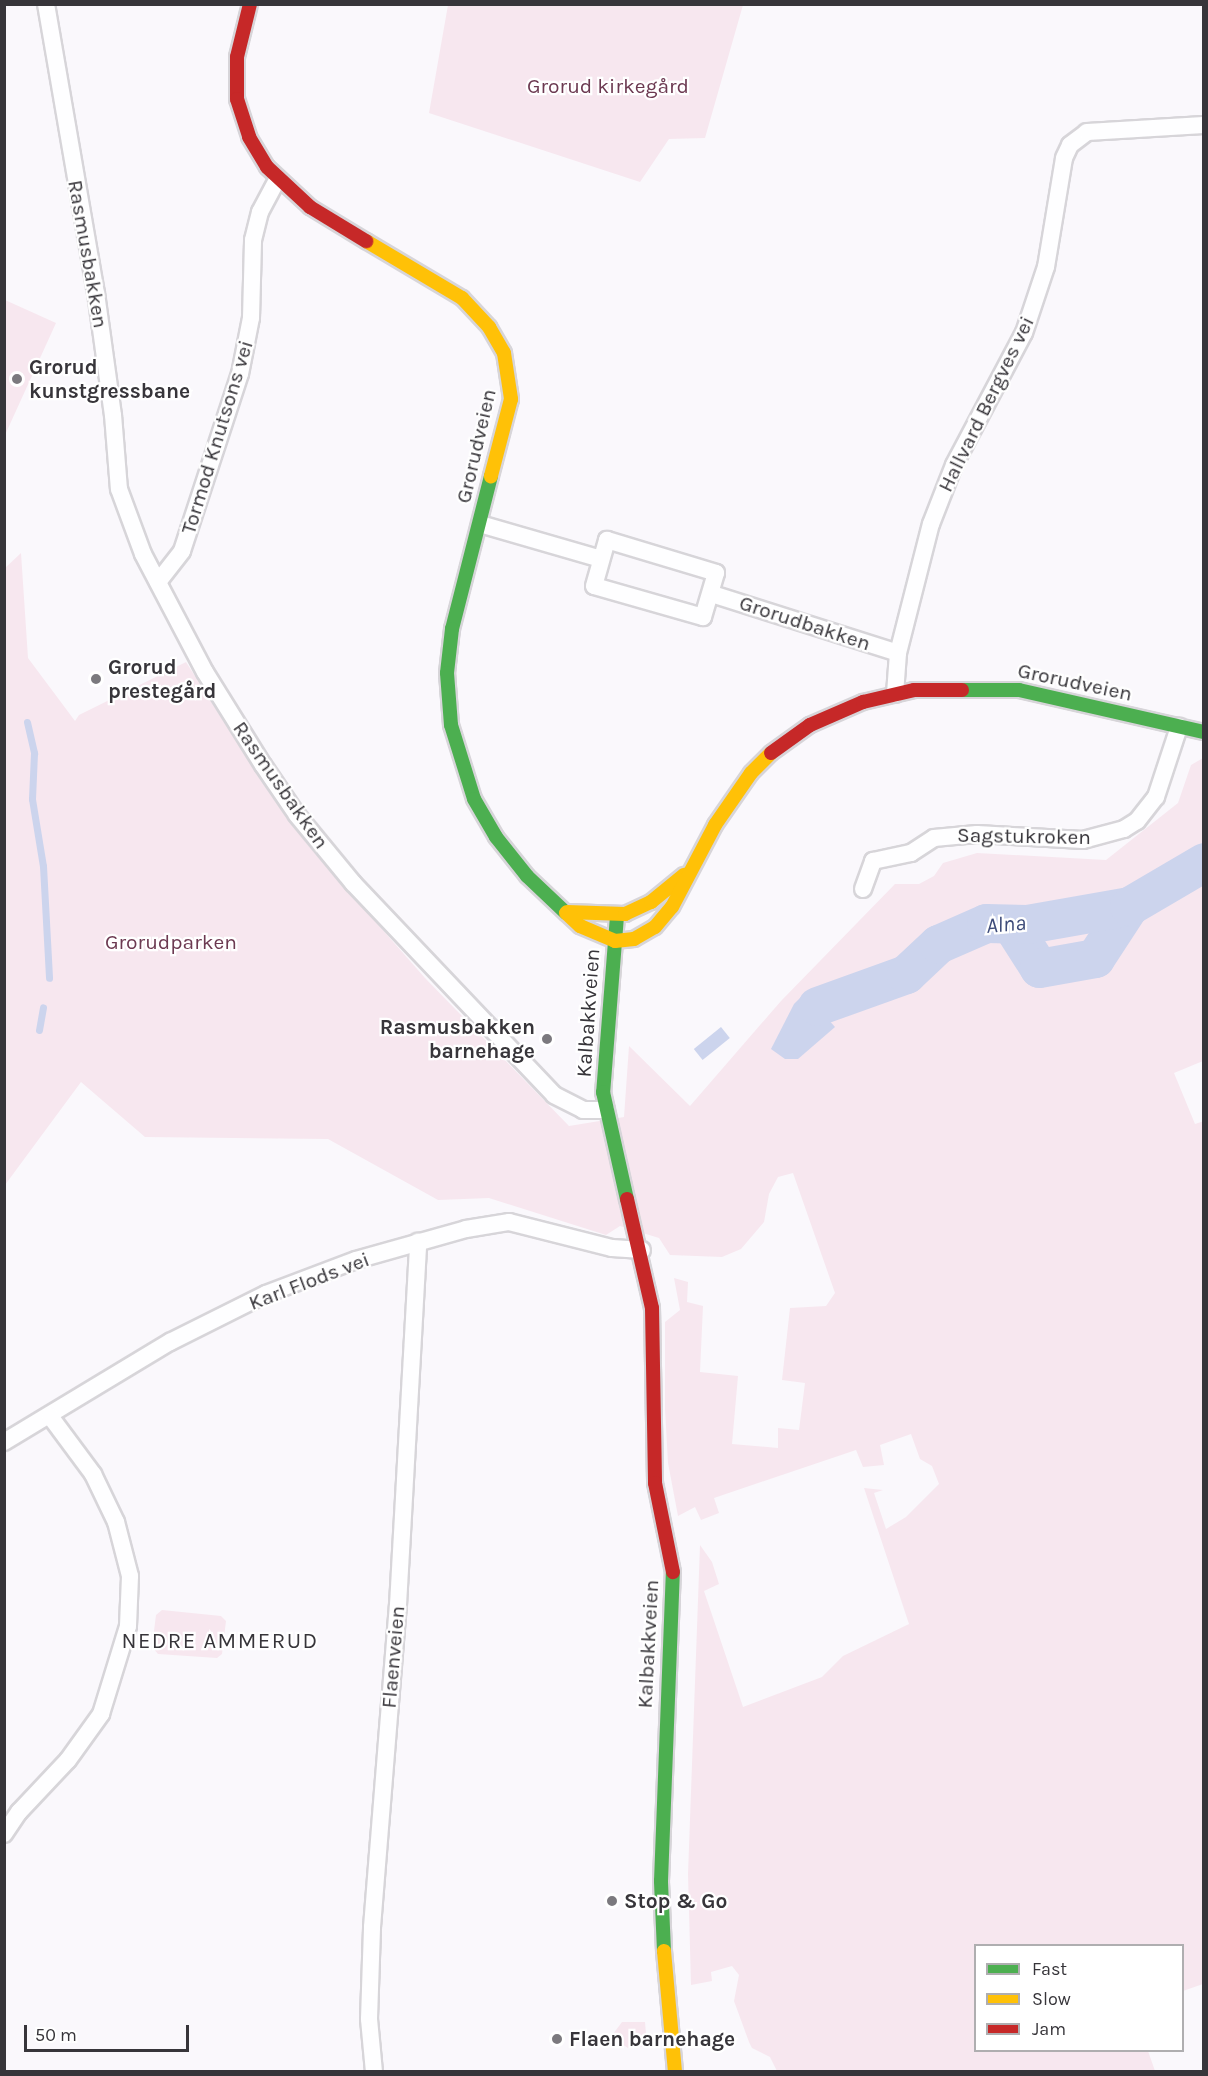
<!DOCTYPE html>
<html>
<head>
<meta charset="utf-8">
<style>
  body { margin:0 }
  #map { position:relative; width:1208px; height:2076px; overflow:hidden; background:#faf8fc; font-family:Karla,sans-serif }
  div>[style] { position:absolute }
  .green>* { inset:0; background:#f7e7ef }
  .water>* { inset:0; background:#ccd4ed; transform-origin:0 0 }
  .stream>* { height:7px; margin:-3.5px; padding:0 3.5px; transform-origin:3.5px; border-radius:3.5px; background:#ccd4ed }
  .river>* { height:39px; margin:-19.5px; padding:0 19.5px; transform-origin:19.5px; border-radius:19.5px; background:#ccd4ed }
  .roads { filter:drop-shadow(2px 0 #d7d5d9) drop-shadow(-2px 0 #d7d5d9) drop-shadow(0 2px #d7d5d9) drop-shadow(0 -2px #d7d5d9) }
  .street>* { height:16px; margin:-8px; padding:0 8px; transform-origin:8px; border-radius:8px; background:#fefeff }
  .fast>* { height:14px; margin:-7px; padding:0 7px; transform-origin:7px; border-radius:7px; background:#4caf50 }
  .slow>* { height:14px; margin:-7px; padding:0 7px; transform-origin:7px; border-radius:7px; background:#ffc107 }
  .jam>* { height:14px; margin:-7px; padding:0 7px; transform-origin:7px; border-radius:7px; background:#c62828 }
  .dots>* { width:16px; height:16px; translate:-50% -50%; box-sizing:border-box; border:3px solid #fff; border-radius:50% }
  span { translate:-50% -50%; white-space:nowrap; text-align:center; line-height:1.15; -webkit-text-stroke:4.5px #fff; paint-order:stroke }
  .park-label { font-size:21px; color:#6c3951 }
  .street-label { font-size:21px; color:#37353a }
  .poi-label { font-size:21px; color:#37353a; font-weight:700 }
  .left { translate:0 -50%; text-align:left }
  .right { translate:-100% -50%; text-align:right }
  .water-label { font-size:22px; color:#3d4b79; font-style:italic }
  .neighbourhood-label { font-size:22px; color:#37353a; letter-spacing:1.5px }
  .frame { position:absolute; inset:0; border:6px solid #37353a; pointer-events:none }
  .legend { position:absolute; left:974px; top:1944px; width:210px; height:108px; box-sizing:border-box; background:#fff; border:2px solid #afaeb0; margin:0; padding:8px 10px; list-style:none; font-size:18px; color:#37353a }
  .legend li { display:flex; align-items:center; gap:12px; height:30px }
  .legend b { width:30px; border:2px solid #afaeb0 }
  .scale { position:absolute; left:24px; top:2025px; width:165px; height:27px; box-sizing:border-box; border:3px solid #37353a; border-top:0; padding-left:8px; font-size:18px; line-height:21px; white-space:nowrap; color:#37353a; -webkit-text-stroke:4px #fff; paint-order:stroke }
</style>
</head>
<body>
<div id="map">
  <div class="green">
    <i style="clip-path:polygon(448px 5px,448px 4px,743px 5px,705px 138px,669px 139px,640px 182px,429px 113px)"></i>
    <i style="clip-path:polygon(5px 300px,56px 323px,5px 435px)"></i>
    <i style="clip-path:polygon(21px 553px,28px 658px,75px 721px,79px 715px,186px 662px,272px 797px,308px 845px,425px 978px,569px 1126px,624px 1117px,629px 1046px,690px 1106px,781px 1001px,895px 884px,919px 884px,934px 876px,943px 863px,977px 853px,1106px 860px,1178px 803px,1191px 765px,1203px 758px,1203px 1061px,1174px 1073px,1195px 1124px,1204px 1121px,1203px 1984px,1183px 1991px,1182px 1946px,976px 1946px,976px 2050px,1148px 2051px,1155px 2071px,777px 2071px,770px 2057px,752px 2048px,749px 2042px,734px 2001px,739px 1975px,732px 1966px,711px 1972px,712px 1981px,691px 1985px,688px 1874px,700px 1545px,712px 1562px,719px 1584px,704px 1591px,743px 1707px,822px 1677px,843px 1656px,909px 1624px,864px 1488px,883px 1490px,874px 1493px,886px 1529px,906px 1517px,939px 1484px,932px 1466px,920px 1459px,911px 1434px,880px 1445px,884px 1465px,863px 1467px,856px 1450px,714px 1498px,719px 1513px,701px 1520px,695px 1507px,678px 1516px,668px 1463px,665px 1409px,665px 1322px,680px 1310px,674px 1278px,688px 1282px,687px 1302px,703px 1306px,700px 1372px,738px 1376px,732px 1444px,778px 1448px,778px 1428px,799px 1430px,805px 1383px,782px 1380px,790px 1308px,826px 1306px,835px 1293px,793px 1173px,778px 1177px,769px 1194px,764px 1222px,741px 1249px,722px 1257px,670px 1255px,659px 1238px,620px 1226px,606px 1235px,489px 1198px,438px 1200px,328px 1139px,145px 1137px,81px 1082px,5px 1185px,4px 569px)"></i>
    <i style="clip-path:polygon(162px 1610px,221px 1616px,226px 1621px,222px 1654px,217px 1658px,158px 1654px,152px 1647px,156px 1615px)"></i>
    <i style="clip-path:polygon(622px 2022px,645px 2022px,647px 2046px,628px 2048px,614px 2039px,613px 2034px)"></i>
  </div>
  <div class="water">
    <i style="clip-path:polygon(805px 993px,835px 1027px,798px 1059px,785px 1059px,771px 1049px,794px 1004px)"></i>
    <i style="left:721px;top:1027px;width:14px;height:35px;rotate:51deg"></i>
  </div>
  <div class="stream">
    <i style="left:27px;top:722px;width:32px;rotate:77deg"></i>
    <i style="left:34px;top:753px;width:46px;rotate:92.5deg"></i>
    <i style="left:32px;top:799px;width:68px;rotate:80.7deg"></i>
    <i style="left:43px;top:866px;width:112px;rotate:86.9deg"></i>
    <i style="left:39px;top:1030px;width:23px;rotate:-80deg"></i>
  </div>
  <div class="river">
    <i style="left:1011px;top:924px;width:52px;rotate:57.5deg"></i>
    <i style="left:1039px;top:968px;width:57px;rotate:-10.1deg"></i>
    <i style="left:1095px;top:958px;width:62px;rotate:-56.8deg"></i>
    <i style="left:817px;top:1006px;width:95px;rotate:-19.8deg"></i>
    <i style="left:906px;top:974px;width:44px;rotate:-43.2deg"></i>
    <i style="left:938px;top:944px;width:52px;rotate:-23.6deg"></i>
    <i style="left:986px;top:923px;width:41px;rotate:1.4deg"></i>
    <i style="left:1027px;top:924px;width:104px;rotate:-10deg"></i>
    <i style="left:1129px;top:906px;width:87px;rotate:-30.4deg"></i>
  </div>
  <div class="roads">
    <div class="street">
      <i style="left:46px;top:4px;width:293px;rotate:80.2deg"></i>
      <i style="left:96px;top:293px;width:123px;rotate:82.1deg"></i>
      <i style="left:113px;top:415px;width:74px;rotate:85.4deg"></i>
      <i style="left:119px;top:489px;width:69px;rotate:69.7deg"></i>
      <i style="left:143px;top:554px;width:133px;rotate:62.3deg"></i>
      <i style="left:205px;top:672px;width:110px;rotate:58.1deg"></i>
      <i style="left:263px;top:765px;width:60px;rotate:55.8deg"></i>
      <i style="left:297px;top:815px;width:88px;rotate:50.5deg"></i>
      <i style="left:353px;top:883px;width:292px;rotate:46.5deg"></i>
      <i style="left:554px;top:1095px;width:33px;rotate:27deg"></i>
      <i style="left:583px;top:1110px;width:23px"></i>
      <i style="left:480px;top:524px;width:126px;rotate:16.1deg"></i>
      <i style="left:607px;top:540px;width:114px;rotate:16.8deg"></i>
      <i style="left:716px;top:573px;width:46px;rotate:106.5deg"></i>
      <i style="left:703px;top:617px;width:113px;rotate:-164.1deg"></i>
      <i style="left:594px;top:586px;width:48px;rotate:-74.2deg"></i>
      <i style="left:158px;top:582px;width:39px;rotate:-52deg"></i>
      <i style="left:182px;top:551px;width:186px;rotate:-71.9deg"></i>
      <i style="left:240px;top:374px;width:57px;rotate:-78.9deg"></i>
      <i style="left:251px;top:318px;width:78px;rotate:-88.5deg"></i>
      <i style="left:253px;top:240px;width:29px;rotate:-76deg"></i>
      <i style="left:260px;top:212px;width:36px;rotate:-62deg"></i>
      <i style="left:712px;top:594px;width:195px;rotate:17.6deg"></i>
      <i style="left:895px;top:694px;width:41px;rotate:-85.8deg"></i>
      <i style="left:898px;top:653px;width:133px;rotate:-75.7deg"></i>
      <i style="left:931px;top:524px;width:63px;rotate:-68.7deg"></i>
      <i style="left:954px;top:465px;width:149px;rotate:-62.1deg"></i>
      <i style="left:1024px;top:333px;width:70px;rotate:-71.6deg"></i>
      <i style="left:1046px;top:267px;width:110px;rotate:-80.6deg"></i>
      <i style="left:1064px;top:158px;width:14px;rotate:-65deg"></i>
      <i style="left:1070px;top:145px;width:21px;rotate:-37deg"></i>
      <i style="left:1087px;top:132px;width:117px;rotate:-3.4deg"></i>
      <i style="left:863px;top:889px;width:30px;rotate:-70deg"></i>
      <i style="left:873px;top:861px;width:39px;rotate:-12deg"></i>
      <i style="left:911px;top:853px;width:27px;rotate:-33deg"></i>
      <i style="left:934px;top:838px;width:43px;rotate:-5.3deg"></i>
      <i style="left:977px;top:834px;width:106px;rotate:3.2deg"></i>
      <i style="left:1083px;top:840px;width:42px;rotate:-15deg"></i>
      <i style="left:1124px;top:829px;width:15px;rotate:-32deg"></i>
      <i style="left:1137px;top:821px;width:31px;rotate:-52deg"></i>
      <i style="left:1156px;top:797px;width:74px;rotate:-71.8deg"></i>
      <i style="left:4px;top:1442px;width:194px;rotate:-31.1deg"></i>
      <i style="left:170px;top:1342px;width:107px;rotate:-26.6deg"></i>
      <i style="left:266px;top:1294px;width:96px;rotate:-20.7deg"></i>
      <i style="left:356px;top:1260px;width:114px;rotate:-15.7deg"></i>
      <i style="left:466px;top:1229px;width:44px;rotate:-9.2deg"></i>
      <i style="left:509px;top:1222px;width:106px;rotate:14.2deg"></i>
      <i style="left:612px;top:1248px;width:30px;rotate:4deg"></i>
      <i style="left:4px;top:1834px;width:27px;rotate:-56deg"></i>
      <i style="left:19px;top:1812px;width:71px;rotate:-46.7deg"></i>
      <i style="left:68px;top:1760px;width:57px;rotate:-54.3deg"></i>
      <i style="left:101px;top:1714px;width:92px;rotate:-72.9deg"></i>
      <i style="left:128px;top:1626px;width:50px;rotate:-87.7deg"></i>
      <i style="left:130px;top:1576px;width:56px;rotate:-104.5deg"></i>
      <i style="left:116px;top:1522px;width:53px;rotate:-115.6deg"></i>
      <i style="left:93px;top:1474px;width:72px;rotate:-126.6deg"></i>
      <i style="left:374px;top:2072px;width:53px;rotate:-95.4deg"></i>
      <i style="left:369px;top:2019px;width:92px;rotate:-88.1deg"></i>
      <i style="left:372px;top:1927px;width:323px;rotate:-85.4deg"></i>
      <i style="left:398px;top:1605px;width:364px;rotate:-86.8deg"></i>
    </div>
    <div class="fast">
      <i style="left:491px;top:476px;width:158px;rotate:104.3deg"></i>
      <i style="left:452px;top:629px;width:44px;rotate:96.5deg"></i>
      <i style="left:447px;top:673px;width:52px;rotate:85.6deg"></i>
      <i style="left:451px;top:725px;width:77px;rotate:72.7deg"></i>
      <i style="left:474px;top:799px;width:44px;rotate:59.9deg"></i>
      <i style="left:496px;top:837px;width:50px;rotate:51.5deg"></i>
      <i style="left:527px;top:876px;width:54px;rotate:43.5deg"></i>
      <i style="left:962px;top:690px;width:57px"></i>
      <i style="left:1019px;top:690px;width:190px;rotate:12.8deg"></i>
      <i style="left:617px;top:916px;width:177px;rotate:94.5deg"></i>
      <i style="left:603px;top:1092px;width:110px;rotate:77.4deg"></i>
      <i style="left:664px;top:1951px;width:70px;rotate:-92.5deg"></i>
      <i style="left:661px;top:1881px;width:309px;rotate:-87.8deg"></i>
    </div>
    <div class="slow">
      <i style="left:366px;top:241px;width:112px;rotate:30.7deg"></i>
      <i style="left:462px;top:298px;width:40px;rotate:47deg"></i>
      <i style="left:489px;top:327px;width:30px;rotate:60deg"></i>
      <i style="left:504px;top:353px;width:47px;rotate:81.3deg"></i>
      <i style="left:511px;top:399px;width:80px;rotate:104.6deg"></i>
      <i style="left:567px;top:912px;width:58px;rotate:2deg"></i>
      <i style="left:625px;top:914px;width:29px;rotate:-25deg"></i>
      <i style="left:651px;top:902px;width:43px;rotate:-39.3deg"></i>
      <i style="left:566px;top:913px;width:19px;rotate:43deg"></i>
      <i style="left:580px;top:926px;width:38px;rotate:23deg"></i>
      <i style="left:615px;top:941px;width:19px;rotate:-6deg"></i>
      <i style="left:634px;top:939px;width:24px;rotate:-30deg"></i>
      <i style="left:655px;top:927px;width:26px;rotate:-50deg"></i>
      <i style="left:672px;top:907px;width:93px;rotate:-62.3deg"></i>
      <i style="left:715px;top:825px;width:63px;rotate:-55.3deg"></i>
      <i style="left:751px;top:773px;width:28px;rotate:-45deg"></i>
      <i style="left:664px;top:1951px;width:121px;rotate:84.8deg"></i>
    </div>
    <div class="jam">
      <i style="left:250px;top:4px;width:55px;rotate:103.8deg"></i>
      <i style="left:237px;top:57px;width:42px;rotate:90deg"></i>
      <i style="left:237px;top:99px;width:40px;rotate:72deg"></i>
      <i style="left:249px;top:137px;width:35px;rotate:59deg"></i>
      <i style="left:267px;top:167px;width:59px;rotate:42.9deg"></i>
      <i style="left:310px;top:207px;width:66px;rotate:31.3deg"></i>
      <i style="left:771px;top:753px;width:48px;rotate:-35.7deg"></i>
      <i style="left:810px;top:725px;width:58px;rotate:-23.5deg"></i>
      <i style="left:863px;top:702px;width:52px;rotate:-13.2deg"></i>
      <i style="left:914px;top:690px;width:48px"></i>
      <i style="left:627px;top:1199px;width:112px;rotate:77.1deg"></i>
      <i style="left:652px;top:1308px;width:175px;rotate:89deg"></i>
      <i style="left:655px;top:1483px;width:91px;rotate:78.6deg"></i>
    </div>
  </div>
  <div class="dots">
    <i style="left:17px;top:379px;background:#7b797e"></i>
    <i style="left:96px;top:679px;background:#7b797e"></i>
    <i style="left:547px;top:1039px;background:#7b797e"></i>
    <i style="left:612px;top:1901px;background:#7b797e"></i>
    <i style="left:557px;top:2039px;background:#7b797e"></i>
  </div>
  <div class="park-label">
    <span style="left:608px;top:86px">Grorud kirkegård</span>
    <span style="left:171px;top:942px">Grorudparken</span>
  </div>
  <div class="street-label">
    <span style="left:88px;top:254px;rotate:80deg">Rasmusbakken</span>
    <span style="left:986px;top:404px;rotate:-64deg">Hallvard Bergves vei</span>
    <span style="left:217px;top:437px;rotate:-73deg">Tormod Knutsons vei</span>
    <span style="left:476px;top:446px;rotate:-77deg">Grorudveien</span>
    <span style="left:805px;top:623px;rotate:18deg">Grorudbakken</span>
    <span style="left:1075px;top:682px;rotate:12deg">Grorudveien</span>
    <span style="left:281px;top:785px;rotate:55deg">Rasmusbakken</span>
    <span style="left:1024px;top:836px;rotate:1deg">Sagstukroken</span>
    <span style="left:588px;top:1013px;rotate:-86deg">Kalbakkveien</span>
    <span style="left:309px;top:1281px;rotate:-21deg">Karl Flods vei</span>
    <span style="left:648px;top:1644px;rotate:-87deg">Kalbakkveien</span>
    <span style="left:393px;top:1657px;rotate:-85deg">Flaenveien</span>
  </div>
  <div class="poi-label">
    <span class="left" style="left:29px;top:379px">Grorud<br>kunstgressbane</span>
    <span class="left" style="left:108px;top:679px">Grorud<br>prestegård</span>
    <span class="right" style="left:535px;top:1039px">Rasmusbakken<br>barnehage</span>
    <span class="left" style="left:624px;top:1901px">Stop &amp; Go</span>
    <span class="left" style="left:569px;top:2039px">Flaen barnehage</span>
  </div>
  <div class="water-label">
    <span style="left:1006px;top:925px;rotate:-5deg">Alna</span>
  </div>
  <div class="neighbourhood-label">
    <span style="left:220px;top:1642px">NEDRE AMMERUD</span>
  </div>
  <div class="frame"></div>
  <ul class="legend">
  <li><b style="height:8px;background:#4caf50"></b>Fast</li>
  <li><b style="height:8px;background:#ffc107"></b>Slow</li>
  <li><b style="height:8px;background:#c62828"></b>Jam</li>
  </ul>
  <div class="scale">50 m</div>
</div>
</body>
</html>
